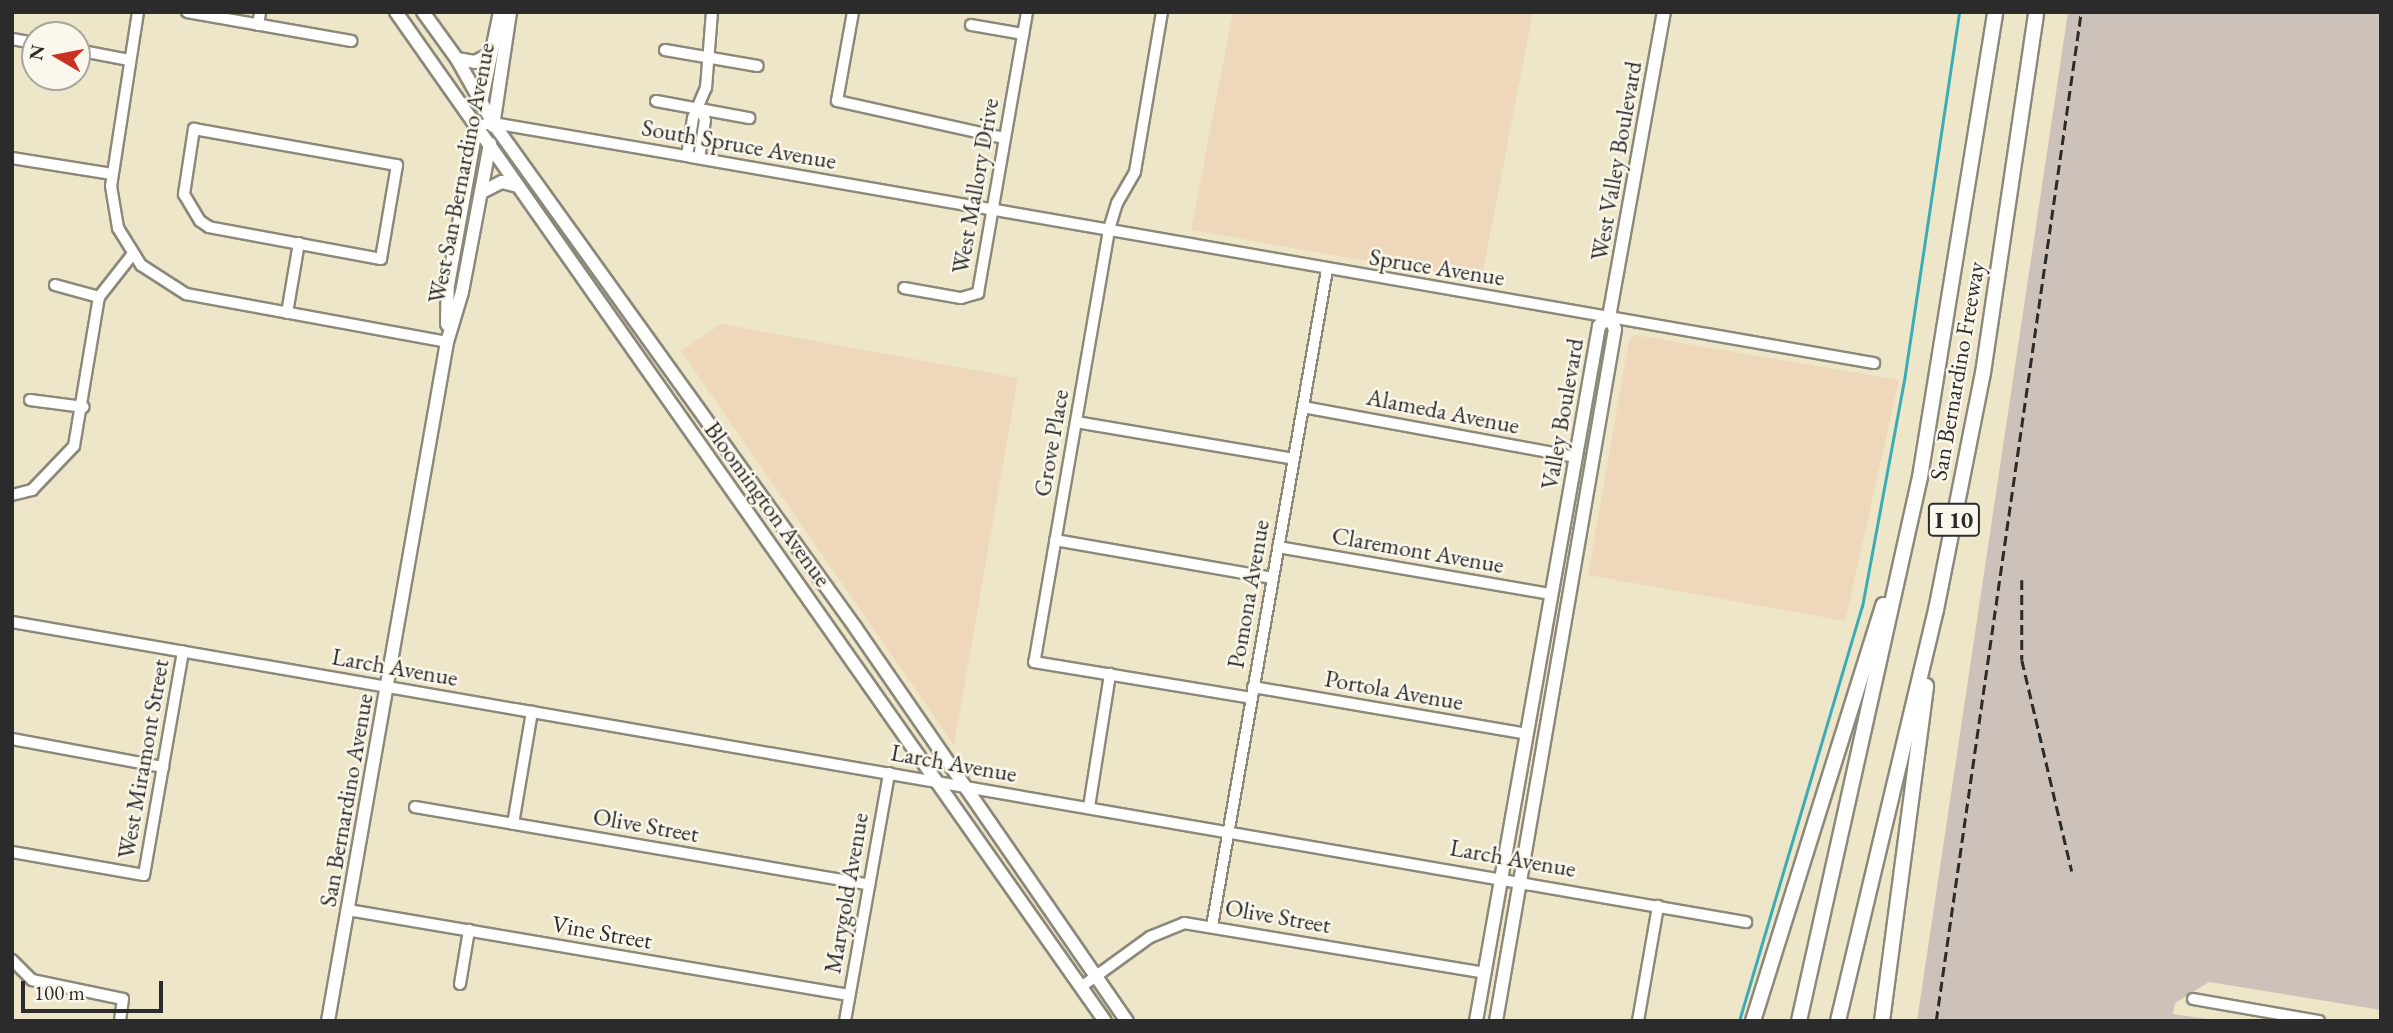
<!DOCTYPE html>
<html>
<head>
<meta charset="utf-8">
<style>
  body { margin:0 }
  #map { position:relative; width:2393px; height:1033px; overflow:hidden; background:#eee6c8; font-family:"EB Garamond",serif }
  div>[style] { position:absolute }
  .built>* { inset:0; background:#eed7bb }
  .industrial>* { inset:0; background:#ccc2b9 }
  .stream>* { height:2.5px; margin:-1.25px; padding:0 1.25px; transform-origin:1.25px; border-radius:1.25px; background:#3bacb6 }
  .roads { filter:drop-shadow(2px 0 #8c887a) drop-shadow(-2px 0 #8c887a) drop-shadow(0 2px #8c887a) drop-shadow(0 -2px #8c887a) }
  .minor>* { height:10px; margin:-5px; padding:0 5px; transform-origin:5px; border-radius:5px; background:#fff }
  .major>* { height:12px; margin:-6px; padding:0 6px; transform-origin:6px; border-radius:6px; background:#fff }
  .highway>* { height:14px; margin:-7px; padding:0 7px; transform-origin:7px; border-radius:7px; background:#fff }
  .rail>* { height:2.5px; margin-top:-1.25px; transform-origin:0; background:repeating-linear-gradient(90deg,#2b2b2b 0 10px,transparent 0 15px) }
  span { translate:-50% -50%; white-space:nowrap; text-align:center; line-height:1.15; -webkit-text-stroke:5px #fbf7ec; paint-order:stroke }
  .shield-label span { padding:2px 5px; background:#fbf7ec; border:2px solid; border-radius:5px; -webkit-text-stroke-width:0 }
  .shield-label { font-size:23px; color:#2b2b2b; font-weight:700 }
  .street-label { font-size:24px; color:#2b2b2b }
  .frame { position:absolute; inset:0; border:14px solid #2b2b2b; pointer-events:none }
  .north { position:absolute; left:21px; top:21px; width:70px; height:70px; box-sizing:border-box; background:#fbf7ec; border:2px solid #a8a59f; border-radius:50%; rotate:280deg; font-size:19px; font-weight:700; line-height:28px; text-align:center; color:#2b2b2b }
  .north::after { content:''; display:block; margin:auto; width:24px; height:32px; background:#c8321e; clip-path:polygon(50% 0,100% 100%,50% 72%,0 100%) }
  .scale { position:absolute; left:21px; top:981px; width:142px; height:32px; box-sizing:border-box; border:4px solid #2b2b2b; border-top:0; padding-left:9px; font-size:21px; line-height:24px; white-space:nowrap; color:#2b2b2b; -webkit-text-stroke:5px #fbf7ec; paint-order:stroke }
</style>
</head>
<body>
<div id="map">
  <div class="built">
    <i style="clip-path:polygon(1233px 12px,1533px 12px,1481px 281px,1191px 230px)"></i>
    <i style="clip-path:polygon(721px 324px,1018px 378px,954px 745px,681px 351px)"></i>
    <i style="clip-path:polygon(1635px 335px,1899px 380px,1845px 621px,1588px 575px,1629px 340px)"></i>
  </div>
  <div class="industrial">
    <i style="clip-path:polygon(2068px 12px,2381px 12px,2381px 1010px,2209px 982px,2175px 1003px,2173px 1014px,2220px 1021px,1917px 1021px)"></i>
  </div>
  <div class="stream">
    <i style="left:1739px;top:1021px;width:432px;rotate:-73.5deg"></i>
    <i style="left:1862px;top:607px;width:230px;rotate:-79.5deg"></i>
    <i style="left:1904px;top:381px;width:373px;rotate:-81.5deg"></i>
  </div>
  <div class="roads">
    <div class="minor">
      <i style="left:138px;top:12px;width:176px;rotate:98.8deg"></i>
      <i style="left:111px;top:186px;width:43px;rotate:80.5deg"></i>
      <i style="left:118px;top:228px;width:44px;rotate:58.1deg"></i>
      <i style="left:141px;top:265px;width:54px;rotate:32.8deg"></i>
      <i style="left:186px;top:294px;width:265px;rotate:10.4deg"></i>
      <i style="left:187px;top:12px;width:167px;rotate:10deg"></i>
      <i style="left:853px;top:12px;width:90px;rotate:100.2deg"></i>
      <i style="left:837px;top:101px;width:171px;rotate:12.5deg"></i>
      <i style="left:1162px;top:12px;width:162px;rotate:99.6deg"></i>
      <i style="left:1135px;top:172px;width:36px;rotate:120deg"></i>
      <i style="left:1117px;top:203px;width:28px;rotate:107deg"></i>
      <i style="left:1109px;top:230px;width:438px;rotate:99.8deg"></i>
      <i style="left:1034px;top:662px;width:220px;rotate:9.4deg"></i>
      <i style="left:258px;top:25px;width:13px;rotate:-81deg"></i>
      <i style="left:971px;top:25px;width:53px;rotate:9.8deg"></i>
      <i style="left:12px;top:39px;width:23px;rotate:10deg"></i>
      <i style="left:77px;top:50px;width:53px;rotate:10.9deg"></i>
      <i style="left:665px;top:50px;width:94px;rotate:9.8deg"></i>
      <i style="left:656px;top:101px;width:95px;rotate:10.4deg"></i>
      <i style="left:477px;top:126px;width:16px;rotate:-11deg"></i>
      <i style="left:493px;top:123px;width:201px;rotate:9.7deg"></i>
      <i style="left:691px;top:157px;width:1201px;rotate:9.88deg"></i>
      <i style="left:194px;top:129px;width:206px;rotate:10.1deg"></i>
      <i style="left:397px;top:165px;width:95px;rotate:99.7deg"></i>
      <i style="left:381px;top:259px;width:175px;rotate:-169.5deg"></i>
      <i style="left:209px;top:227px;width:11px;rotate:-146deg"></i>
      <i style="left:200px;top:221px;width:31px;rotate:-121deg"></i>
      <i style="left:184px;top:194px;width:66px;rotate:-81.3deg"></i>
      <i style="left:687px;top:156px;width:38px;rotate:-81deg"></i>
      <i style="left:693px;top:118px;width:33px;rotate:-67deg"></i>
      <i style="left:706px;top:88px;width:76px;rotate:-85.5deg"></i>
      <i style="left:12px;top:158px;width:101px;rotate:9.1deg"></i>
      <i style="left:699px;top:158px;width:38px;rotate:-81deg"></i>
      <i style="left:705px;top:120px;width:12px;rotate:-110deg"></i>
      <i style="left:55px;top:285px;width:46px;rotate:15.3deg"></i>
      <i style="left:904px;top:288px;width:58px;rotate:10deg"></i>
      <i style="left:961px;top:298px;width:18px;rotate:-16deg"></i>
      <i style="left:978px;top:293px;width:285px;rotate:-80.1deg"></i>
      <i style="left:287px;top:313px;width:71px;rotate:-80.3deg"></i>
      <i style="left:30px;top:400px;width:54px;rotate:7.4deg"></i>
      <i style="left:1303px;top:407px;width:278px;rotate:10.4deg"></i>
      <i style="left:1076px;top:422px;width:221px;rotate:9.6deg"></i>
      <i style="left:12px;top:495px;width:21px;rotate:-14deg"></i>
      <i style="left:32px;top:490px;width:61px;rotate:-46.3deg"></i>
      <i style="left:74px;top:446px;width:151px;rotate:-80.5deg"></i>
      <i style="left:99px;top:297px;width:53px;rotate:-51.8deg"></i>
      <i style="left:1055px;top:540px;width:221px;rotate:9.9deg"></i>
      <i style="left:1278px;top:547px;width:277px;rotate:9.8deg"></i>
      <i style="left:12px;top:622px;width:1760px;rotate:9.82deg"></i>
      <i style="left:1253px;top:687px;width:278px;rotate:9.7deg"></i>
      <i style="left:12px;top:739px;width:154px;rotate:10.5deg"></i>
      <i style="left:415px;top:807px;width:461px;rotate:9.7deg"></i>
      <i style="left:1089px;top:807px;width:135px;rotate:-81deg"></i>
      <i style="left:513px;top:824px;width:114px;rotate:-80.4deg"></i>
      <i style="left:12px;top:852px;width:134px;rotate:9.9deg"></i>
      <i style="left:144px;top:875px;width:227px;rotate:-80.1deg"></i>
      <i style="left:348px;top:910px;width:508px;rotate:9.63deg"></i>
      <i style="left:1212px;top:926px;width:666px;rotate:-80.06deg"></i>
      <i style="left:12px;top:960px;width:28px;rotate:45deg"></i>
      <i style="left:32px;top:980px;width:93px;rotate:11.8deg"></i>
      <i style="left:123px;top:999px;width:22px;rotate:98deg"></i>
      <i style="left:460px;top:984px;width:55px;rotate:-80.5deg"></i>
      <i style="left:1081px;top:987px;width:85px;rotate:-35.9deg"></i>
      <i style="left:1150px;top:937px;width:37px;rotate:-22deg"></i>
      <i style="left:1184px;top:923px;width:305px;rotate:9.4deg"></i>
      <i style="left:2193px;top:999px;width:128px;rotate:9.9deg"></i>
      <i style="left:845px;top:1021px;width:252px;rotate:-79.9deg"></i>
      <i style="left:1638px;top:1021px;width:117px;rotate:-80.1deg"></i>
    </div>
    <div class="major">
      <i style="left:396px;top:12px;width:1233px;rotate:54.91deg"></i>
      <i style="left:423px;top:12px;width:58px;rotate:54.1deg"></i>
      <i style="left:457px;top:59px;width:73px;rotate:60.6deg"></i>
      <i style="left:493px;top:123px;width:621px;rotate:54.31deg"></i>
      <i style="left:855px;top:627px;width:479px;rotate:55.4deg"></i>
      <i style="left:457px;top:59px;width:18px;rotate:9deg"></i>
      <i style="left:475px;top:62px;width:17px;rotate:-28deg"></i>
      <i style="left:481px;top:103px;width:93px;rotate:-78.2deg"></i>
      <i style="left:493px;top:126px;width:115px;rotate:-81.5deg"></i>
      <i style="left:482px;top:192px;width:22px;rotate:-27deg"></i>
      <i style="left:502px;top:182px;width:16px;rotate:14deg"></i>
      <i style="left:1609px;top:317px;width:310px;rotate:-79.8deg"></i>
      <i style="left:447px;top:324px;width:39px;rotate:-89deg"></i>
      <i style="left:448px;top:285px;width:164px;rotate:-79.8deg"></i>
      <i style="left:328px;top:1021px;width:689px;rotate:-80.06deg"></i>
      <i style="left:447px;top:342px;width:52px;rotate:-73.3deg"></i>
      <i style="left:462px;top:292px;width:151px;rotate:-79.3deg"></i>
      <i style="left:1476px;top:1021px;width:706px;rotate:-79.96deg"></i>
      <i style="left:1599px;top:326px;width:13px;rotate:-42deg"></i>
      <i style="left:1496px;top:1021px;width:702px;rotate:-80.24deg"></i>
      <i style="left:1615px;top:329px;width:13px;rotate:-117deg"></i>
    </div>
    <div class="highway">
      <i style="left:1753px;top:1021px;width:436px;rotate:-72.6deg"></i>
      <i style="left:1799px;top:1021px;width:557px;rotate:-77.46deg"></i>
      <i style="left:1920px;top:477px;width:471px;rotate:-80.8deg"></i>
      <i style="left:1838px;top:1021px;width:423px;rotate:-76.6deg"></i>
      <i style="left:1936px;top:610px;width:242px;rotate:-78.8deg"></i>
      <i style="left:1983px;top:373px;width:365px;rotate:-81.6deg"></i>
      <i style="left:1882px;top:1021px;width:338px;rotate:-82.5deg"></i>
    </div>
  </div>
  <div class="rail">
    <i style="left:2022px;top:580px;width:80px;rotate:90deg"></i>
    <i style="left:2022px;top:660px;width:217px;rotate:76.7deg"></i>
    <i style="left:1936px;top:1021px;width:1019px;rotate:-81.82deg"></i>
  </div>
  <div class="shield-label">
    <span style="left:1954px;top:520px">I 10</span>
  </div>
  <div class="street-label">
    <span style="left:739px;top:144px;rotate:10deg">South Spruce Avenue</span>
    <span style="left:1616px;top:161px;rotate:-80deg">West Valley Boulevard</span>
    <span style="left:461px;top:173px;rotate:-79deg">West San Bernardino Avenue</span>
    <span style="left:975px;top:186px;rotate:-80deg">West Mallory Drive</span>
    <span style="left:1437px;top:267px;rotate:9deg">Spruce Avenue</span>
    <span style="left:1957px;top:371px;rotate:-80deg">San Bernardino Freeway</span>
    <span style="left:1443px;top:411px;rotate:11deg">Alameda Avenue</span>
    <span style="left:1562px;top:414px;rotate:-80deg">Valley Boulevard</span>
    <span style="left:1051px;top:443px;rotate:-80deg">Grove Place</span>
    <span style="left:768px;top:504px;rotate:54deg">Bloomington Avenue</span>
    <span style="left:1418px;top:550px;rotate:10deg">Claremont Avenue</span>
    <span style="left:1248px;top:594px;rotate:-80deg">Pomona Avenue</span>
    <span style="left:395px;top:667px;rotate:10deg">Larch Avenue</span>
    <span style="left:1394px;top:690px;rotate:10deg">Portola Avenue</span>
    <span style="left:143px;top:759px;rotate:-80deg">West Miramont Street</span>
    <span style="left:954px;top:763px;rotate:10deg">Larch Avenue</span>
    <span style="left:346px;top:800px;rotate:-80deg">San Bernardino Avenue</span>
    <span style="left:646px;top:825px;rotate:10deg">Olive Street</span>
    <span style="left:1513px;top:858px;rotate:10deg">Larch Avenue</span>
    <span style="left:846px;top:893px;rotate:-80deg">Marygold Avenue</span>
    <span style="left:1278px;top:916px;rotate:10deg">Olive Street</span>
    <span style="left:602px;top:932px;rotate:10deg">Vine Street</span>
  </div>
  <div class="frame"></div>
  <div class="north">N</div>
  <div class="scale">100 m</div>
</div>
</body>
</html>
